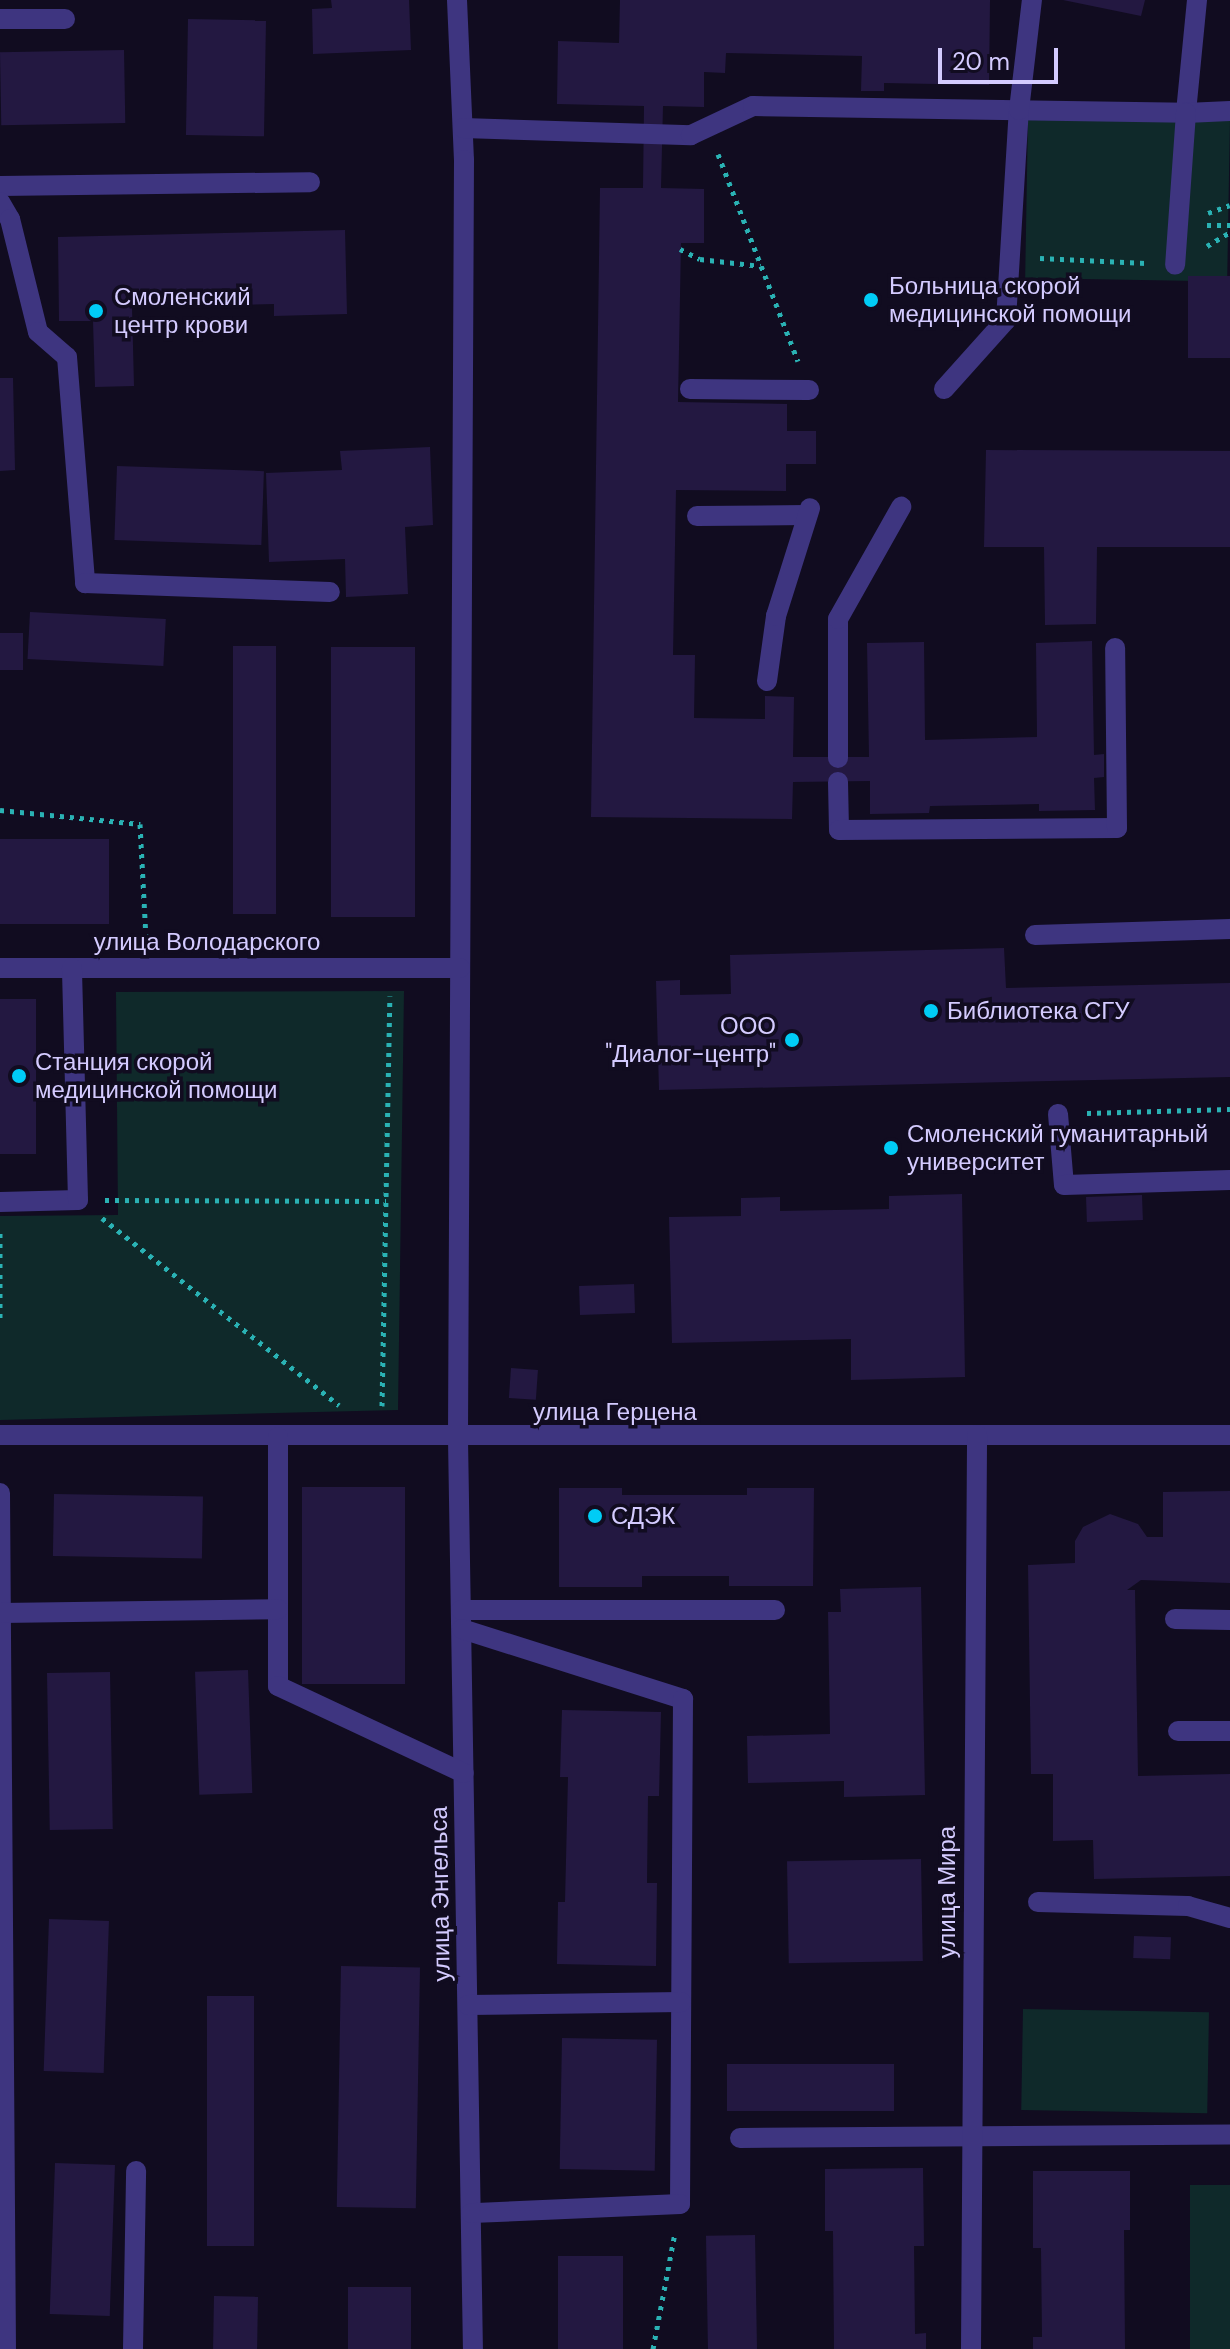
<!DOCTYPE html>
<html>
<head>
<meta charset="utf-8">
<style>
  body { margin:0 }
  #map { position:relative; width:1230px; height:2349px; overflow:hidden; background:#110c20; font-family:"DM Sans",sans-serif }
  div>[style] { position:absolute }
  .green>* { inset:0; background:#0f292a; transform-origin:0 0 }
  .building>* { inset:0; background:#231841; transform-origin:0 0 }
  .path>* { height:5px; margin-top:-2.5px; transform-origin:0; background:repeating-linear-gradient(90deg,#2ab2b4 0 4px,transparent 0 10px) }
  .minor>* { height:20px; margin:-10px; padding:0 10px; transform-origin:10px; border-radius:10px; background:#3e3580 }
  .dots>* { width:22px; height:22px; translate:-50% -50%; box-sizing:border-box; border:4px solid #110c20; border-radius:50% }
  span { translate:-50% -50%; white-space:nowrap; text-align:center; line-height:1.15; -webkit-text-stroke:7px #110c20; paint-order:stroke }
  .poi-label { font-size:24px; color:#d4cbff }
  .left { translate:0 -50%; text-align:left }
  .right { translate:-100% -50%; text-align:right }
  .street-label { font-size:24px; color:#d4cbff }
  .scale { position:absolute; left:938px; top:48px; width:120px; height:36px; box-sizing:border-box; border:4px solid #d4cbff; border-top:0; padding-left:10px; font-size:24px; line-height:28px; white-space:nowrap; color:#d4cbff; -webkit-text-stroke:6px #110c20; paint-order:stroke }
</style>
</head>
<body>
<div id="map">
  <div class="green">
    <i style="left:1028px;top:116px;width:202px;height:162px;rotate:1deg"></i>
    <i style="clip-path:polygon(404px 991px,398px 1410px,0 1420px,0 1216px,118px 1215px,116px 992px)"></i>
    <i style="left:1023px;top:2009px;width:186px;height:101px;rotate:1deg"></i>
    <i style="left:1230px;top:2185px;width:164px;height:40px;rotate:90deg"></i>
  </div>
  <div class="building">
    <i style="clip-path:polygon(331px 0,409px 0,411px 50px,313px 54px,312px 9px,332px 8px)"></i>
    <i style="clip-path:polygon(620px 0,990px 0,989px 85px,884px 83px,884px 91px,861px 91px,862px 56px,726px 53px,725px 73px,704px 72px,704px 107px,663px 106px,661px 188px,704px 189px,704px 243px,681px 243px,678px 402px,787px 404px,787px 431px,816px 431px,816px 464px,786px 464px,786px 491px,676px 490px,673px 655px,695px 655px,694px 718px,765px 719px,765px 696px,794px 697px,793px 757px,869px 757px,867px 643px,924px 642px,925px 740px,1037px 737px,1036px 643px,1092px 641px,1094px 755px,1104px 754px,1104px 777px,1094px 778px,1095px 810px,1039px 811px,1039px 804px,930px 806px,929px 813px,870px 814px,870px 781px,793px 782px,792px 819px,591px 817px,600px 188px,643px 188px,644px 106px,557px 104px,558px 41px,619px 43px)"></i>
    <i style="clip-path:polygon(1063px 0,1145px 0,1141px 16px)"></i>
    <i style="left:188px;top:19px;width:78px;height:116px;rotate:1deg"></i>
    <i style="left:124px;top:50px;width:73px;height:124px;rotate:89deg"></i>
    <i style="clip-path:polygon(345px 230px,347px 314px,274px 316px,274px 304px,132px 307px,134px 386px,95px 387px,93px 321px,59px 321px,58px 237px)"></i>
    <i style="left:1188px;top:276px;width:42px;height:82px"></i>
    <i style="clip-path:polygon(0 378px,13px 378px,15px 470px,0 471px)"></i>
    <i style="clip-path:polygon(430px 447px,433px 525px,405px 527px,408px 594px,346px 597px,345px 559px,269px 562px,266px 473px,342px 470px,340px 451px)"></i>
    <i style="clip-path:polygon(986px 450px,1230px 451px,1230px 547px,1097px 547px,1096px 624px,1045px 625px,1044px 547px,984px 547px)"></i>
    <i style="left:117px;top:466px;width:147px;height:74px;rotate:2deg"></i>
    <i style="left:30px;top:612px;width:136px;height:47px;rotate:3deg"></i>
    <i style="left:0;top:633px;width:23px;height:37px"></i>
    <i style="left:233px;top:646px;width:43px;height:268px"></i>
    <i style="left:331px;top:647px;width:84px;height:270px"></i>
    <i style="left:0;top:839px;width:109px;height:85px"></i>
    <i style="clip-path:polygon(1004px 948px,1006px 988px,1230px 983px,1230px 1077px,659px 1090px,656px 981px,680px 980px,680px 995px,731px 994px,730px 955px)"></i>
    <i style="left:0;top:999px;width:36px;height:155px"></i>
    <i style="clip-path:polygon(962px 1194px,965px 1377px,851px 1380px,851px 1339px,672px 1343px,669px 1217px,741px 1216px,741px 1198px,780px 1197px,780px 1211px,889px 1209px,889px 1196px)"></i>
    <i style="left:1142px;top:1195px;width:25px;height:56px;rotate:88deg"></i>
    <i style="left:634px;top:1284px;width:29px;height:55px;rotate:88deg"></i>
    <i style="left:511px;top:1368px;width:27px;height:30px;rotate:4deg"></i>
    <i style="left:302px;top:1487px;width:103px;height:197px"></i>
    <i style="clip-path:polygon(559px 1488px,622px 1488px,622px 1495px,747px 1495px,747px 1488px,814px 1488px,813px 1586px,729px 1586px,729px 1576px,642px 1576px,642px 1587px,559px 1587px)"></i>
    <i style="clip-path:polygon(1230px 1491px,1230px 1583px,1141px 1580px,1127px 1590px,1135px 1590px,1138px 1776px,1230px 1774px,1230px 1876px,1094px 1879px,1093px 1840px,1053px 1841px,1053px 1774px,1031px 1774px,1028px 1565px,1075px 1563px,1075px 1541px,1083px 1527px,1110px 1514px,1138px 1524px,1147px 1537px,1163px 1537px,1163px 1492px)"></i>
    <i style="left:54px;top:1494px;width:149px;height:62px;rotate:1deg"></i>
    <i style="clip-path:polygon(921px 1587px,925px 1795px,844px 1797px,844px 1781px,748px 1783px,747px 1736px,830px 1734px,828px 1612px,841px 1612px,840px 1589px)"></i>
    <i style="left:248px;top:1670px;width:123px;height:53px;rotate:88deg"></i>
    <i style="left:110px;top:1672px;width:157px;height:63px;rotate:89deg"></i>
    <i style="clip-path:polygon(562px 1710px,661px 1712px,659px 1796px,648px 1796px,647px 1883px,657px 1883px,656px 1966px,557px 1964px,558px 1902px,565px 1902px,568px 1777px,560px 1777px)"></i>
    <i style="left:921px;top:1859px;width:102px;height:134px;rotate:89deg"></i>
    <i style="left:49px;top:1919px;width:60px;height:152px;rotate:2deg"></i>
    <i style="left:1134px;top:1936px;width:37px;height:22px;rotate:2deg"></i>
    <i style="left:341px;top:1966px;width:79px;height:241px;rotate:1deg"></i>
    <i style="left:254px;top:1996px;width:250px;height:47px;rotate:90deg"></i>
    <i style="left:562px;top:2038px;width:95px;height:131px;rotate:1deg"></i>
    <i style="left:894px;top:2064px;width:47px;height:167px;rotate:90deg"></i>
    <i style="left:55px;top:2163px;width:60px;height:151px;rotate:2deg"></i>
    <i style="clip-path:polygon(923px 2168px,924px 2246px,914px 2246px,915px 2334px,926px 2333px,926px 2349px,834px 2349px,833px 2231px,825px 2231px,825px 2169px)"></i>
    <i style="clip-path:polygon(1033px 2171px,1130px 2171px,1130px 2230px,1124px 2230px,1125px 2349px,1033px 2349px,1033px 2337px,1042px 2337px,1041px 2248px,1033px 2248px)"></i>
    <i style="left:755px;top:2235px;width:114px;height:49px;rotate:89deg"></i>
    <i style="left:558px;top:2256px;width:65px;height:93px"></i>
    <i style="left:348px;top:2287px;width:63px;height:62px"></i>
    <i style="left:214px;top:2296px;width:44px;height:53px;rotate:1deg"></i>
  </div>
  <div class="path">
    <i style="left:718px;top:154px;width:222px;rotate:68.9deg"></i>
    <i style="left:1208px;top:213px;width:23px;rotate:-20deg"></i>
    <i style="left:1207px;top:225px;width:23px"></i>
    <i style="left:1207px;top:246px;width:27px;rotate:-31deg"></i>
    <i style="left:680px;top:249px;width:22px;rotate:27deg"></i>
    <i style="left:700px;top:259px;width:61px;rotate:6.5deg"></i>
    <i style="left:1040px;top:258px;width:106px;rotate:2.7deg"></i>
    <i style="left:0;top:810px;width:141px;rotate:5.7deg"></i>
    <i style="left:140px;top:824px;width:115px;rotate:87deg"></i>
    <i style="left:1087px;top:1113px;width:143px;rotate:-1.6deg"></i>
    <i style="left:105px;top:1200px;width:281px;rotate:0.2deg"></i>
    <i style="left:102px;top:1218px;width:302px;rotate:38.3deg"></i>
    <i style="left:0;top:1318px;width:87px;rotate:-90deg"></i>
    <i style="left:382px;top:1406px;width:410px;rotate:-88.9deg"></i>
    <i style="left:653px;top:2349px;width:118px;rotate:-79.3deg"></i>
  </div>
  <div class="minor">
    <i style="left:457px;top:0;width:160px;rotate:87.5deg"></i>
    <i style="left:464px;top:160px;width:1279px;rotate:90.27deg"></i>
    <i style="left:458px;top:1439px;width:910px;rotate:89.06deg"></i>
    <i style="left:1197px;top:0;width:114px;rotate:95.6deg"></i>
    <i style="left:1186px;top:113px;width:44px;rotate:-2.6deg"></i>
    <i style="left:0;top:19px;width:65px"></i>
    <i style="left:463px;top:128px;width:228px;rotate:1.8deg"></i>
    <i style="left:691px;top:135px;width:68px;rotate:-25.1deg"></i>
    <i style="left:753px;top:106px;width:433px;rotate:0.9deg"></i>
    <i style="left:1186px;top:113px;width:152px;rotate:94.1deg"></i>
    <i style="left:0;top:186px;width:310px;rotate:-0.7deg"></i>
    <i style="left:0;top:202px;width:20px;rotate:60deg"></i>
    <i style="left:10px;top:219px;width:116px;rotate:76.1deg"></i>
    <i style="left:38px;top:332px;width:38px;rotate:41deg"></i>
    <i style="left:67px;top:357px;width:227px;rotate:85.4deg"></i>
    <i style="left:85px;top:583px;width:245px;rotate:2.1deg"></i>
    <i style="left:690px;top:389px;width:119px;rotate:0.5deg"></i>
    <i style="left:944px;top:389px;width:93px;rotate:-48.1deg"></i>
    <i style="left:1006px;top:320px;width:210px;rotate:-86.5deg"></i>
    <i style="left:1019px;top:110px;width:111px;rotate:-83.3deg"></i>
    <i style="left:697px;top:516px;width:110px;rotate:-0.5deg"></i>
    <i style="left:767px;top:681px;width:66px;rotate:-82.1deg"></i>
    <i style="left:776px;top:616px;width:113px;rotate:-72.5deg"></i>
    <i style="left:838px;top:758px;width:139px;rotate:-90deg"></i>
    <i style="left:838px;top:619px;width:129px;rotate:-60.6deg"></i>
    <i style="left:838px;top:782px;width:48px;rotate:88.8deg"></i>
    <i style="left:839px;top:830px;width:278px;rotate:-0.4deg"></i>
    <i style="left:1117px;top:828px;width:180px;rotate:-90.6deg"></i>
    <i style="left:1035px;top:935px;width:195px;rotate:-1.8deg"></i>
    <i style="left:0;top:968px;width:460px"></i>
    <i style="left:1058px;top:1114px;width:71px;rotate:85.2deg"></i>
    <i style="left:1064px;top:1185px;width:166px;rotate:-1.7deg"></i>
    <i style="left:0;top:1202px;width:78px;rotate:-1.5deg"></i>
    <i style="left:78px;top:1200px;width:232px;rotate:-91.5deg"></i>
    <i style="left:0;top:1435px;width:1230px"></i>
    <i style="left:278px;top:1437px;width:249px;rotate:90deg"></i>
    <i style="left:278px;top:1686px;width:205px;rotate:25.1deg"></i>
    <i style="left:0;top:1493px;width:856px;rotate:89.6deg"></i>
    <i style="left:461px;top:1610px;width:314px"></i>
    <i style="left:1px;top:1613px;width:277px;rotate:-0.8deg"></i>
    <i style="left:1175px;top:1619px;width:55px;rotate:1deg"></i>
    <i style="left:462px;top:1629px;width:232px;rotate:17.6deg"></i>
    <i style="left:683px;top:1699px;width:505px;rotate:90.34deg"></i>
    <i style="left:680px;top:2204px;width:209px;rotate:177.5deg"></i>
    <i style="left:1178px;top:1731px;width:52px"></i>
    <i style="left:1038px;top:1902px;width:150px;rotate:1.5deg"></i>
    <i style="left:1188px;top:1906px;width:44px;rotate:15.9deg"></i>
    <i style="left:468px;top:2005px;width:213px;rotate:-0.8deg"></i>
    <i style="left:740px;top:2138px;width:490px;rotate:-0.4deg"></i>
    <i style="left:133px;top:2349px;width:178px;rotate:-89deg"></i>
    <i style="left:971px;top:2349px;width:914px;rotate:-89.62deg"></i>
  </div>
  <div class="dots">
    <i style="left:871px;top:300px;background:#00ccf6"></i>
    <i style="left:96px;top:311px;background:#00ccf6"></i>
    <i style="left:931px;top:1011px;background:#00ccf6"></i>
    <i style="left:792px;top:1040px;background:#00ccf6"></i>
    <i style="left:19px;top:1076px;background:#00ccf6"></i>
    <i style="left:891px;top:1148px;background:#00ccf6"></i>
    <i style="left:595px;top:1516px;background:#00ccf6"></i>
  </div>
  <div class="poi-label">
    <span class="left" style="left:889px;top:300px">Больница скорой<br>медицинской помощи</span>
    <span class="left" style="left:114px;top:311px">Смоленский<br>центр крови</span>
    <span class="left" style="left:947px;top:1011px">Библиотека СГУ</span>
    <span class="right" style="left:776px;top:1040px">ООО<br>"Диалог-центр"</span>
    <span class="left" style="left:35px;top:1076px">Станция скорой<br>медицинской помощи</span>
    <span class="left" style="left:907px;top:1148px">Смоленский гуманитарный<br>университет</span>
    <span class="left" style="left:611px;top:1516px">СДЭК</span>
  </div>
  <div class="street-label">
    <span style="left:207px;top:942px">улица Володарского</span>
    <span style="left:615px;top:1412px">улица Герцена</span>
    <span style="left:947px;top:1892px;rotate:-90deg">улица Мира</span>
    <span style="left:440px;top:1894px;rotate:-91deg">улица Энгельса</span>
  </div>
  <div class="scale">20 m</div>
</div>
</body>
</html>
